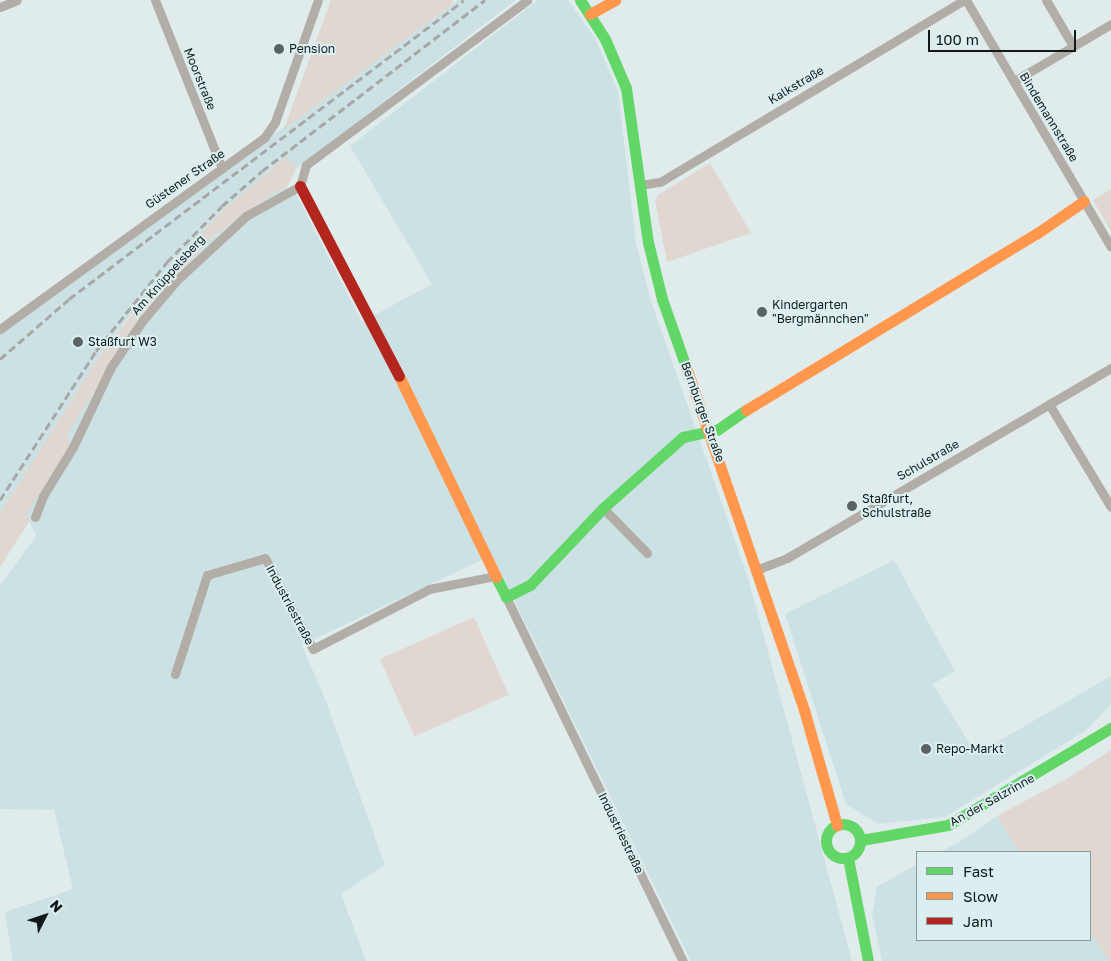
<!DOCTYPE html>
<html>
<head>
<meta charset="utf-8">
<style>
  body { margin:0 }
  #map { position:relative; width:1111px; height:961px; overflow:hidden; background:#e0ebec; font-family:"Golos Text",sans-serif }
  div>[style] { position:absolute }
  .built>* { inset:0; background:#cce1e3 }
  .green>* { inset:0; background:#e0d7d0; transform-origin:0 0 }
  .street>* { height:9px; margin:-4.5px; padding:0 4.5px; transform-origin:4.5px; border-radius:4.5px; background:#b2ada7 }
  .fast>* { height:11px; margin:-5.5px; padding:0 5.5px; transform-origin:5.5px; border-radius:5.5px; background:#63d668 }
  .fast>.ring { margin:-5.5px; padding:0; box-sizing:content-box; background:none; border:11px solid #63d668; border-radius:50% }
  .slow>* { height:11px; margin:-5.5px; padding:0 5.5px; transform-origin:5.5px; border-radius:5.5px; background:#ff974d }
  .jam>* { height:11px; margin:-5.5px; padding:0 5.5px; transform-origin:5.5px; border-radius:5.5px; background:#b3261e }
  .rail>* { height:3px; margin-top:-1.5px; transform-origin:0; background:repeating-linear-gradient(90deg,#a7a8a5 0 8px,transparent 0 12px) }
  .dots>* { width:14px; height:14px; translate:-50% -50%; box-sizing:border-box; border:2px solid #dbeff1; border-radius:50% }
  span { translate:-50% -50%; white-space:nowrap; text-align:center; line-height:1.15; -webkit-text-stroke:4px #dbeff1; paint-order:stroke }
  .poi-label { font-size:12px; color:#12191a }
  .left { translate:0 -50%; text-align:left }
  .street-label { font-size:12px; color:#12191a }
  .legend { position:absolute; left:916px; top:851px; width:175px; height:90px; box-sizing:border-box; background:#dbeff1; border:1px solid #8b999b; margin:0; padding:6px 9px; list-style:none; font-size:15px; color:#12191a }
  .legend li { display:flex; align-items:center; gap:10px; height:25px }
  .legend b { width:25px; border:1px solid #8b999b }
  .north { position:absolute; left:20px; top:891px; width:50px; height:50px; -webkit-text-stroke:4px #dbeff1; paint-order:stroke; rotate:49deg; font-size:14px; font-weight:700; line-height:20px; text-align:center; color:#12191a }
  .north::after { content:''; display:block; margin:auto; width:18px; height:22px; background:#12191a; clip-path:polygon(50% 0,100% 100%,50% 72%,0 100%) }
  .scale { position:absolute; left:928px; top:30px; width:148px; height:22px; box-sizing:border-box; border:2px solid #12191a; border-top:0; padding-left:6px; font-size:15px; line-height:18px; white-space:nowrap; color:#12191a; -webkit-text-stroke:4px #dbeff1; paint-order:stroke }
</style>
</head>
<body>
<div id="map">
  <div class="built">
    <i style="clip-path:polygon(458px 0,516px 0,296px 169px,287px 156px,226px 208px,130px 315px,101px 354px,0 513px,0 334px)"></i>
    <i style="clip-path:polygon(538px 0,568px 0,595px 38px,618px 91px,636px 243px,651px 301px,748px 578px,852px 961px,691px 961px,492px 555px,302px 645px,325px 699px,385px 865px,341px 894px,366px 961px,13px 961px,5px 912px,73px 889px,54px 810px,0 809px,0 586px,36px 536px,26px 513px,70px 446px,67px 435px,138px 320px,174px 278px,212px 237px,273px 193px,287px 187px,297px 196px,362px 322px,432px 284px,350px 146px)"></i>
    <i style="clip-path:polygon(894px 560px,955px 671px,933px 684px,976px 754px,1111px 676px,1111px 704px,1085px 731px,945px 817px,878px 824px,846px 804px,785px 614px)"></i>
    <i style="clip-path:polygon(997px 816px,1019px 852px,940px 852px,958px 843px)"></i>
    <i style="clip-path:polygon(917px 864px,917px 940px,1090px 940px,1090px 931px,1109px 961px,882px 961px,872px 914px,877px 887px)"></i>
  </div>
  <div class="green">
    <i style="clip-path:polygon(331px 0,452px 0,454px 3px,284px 129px)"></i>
    <i style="clip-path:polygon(287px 156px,296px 169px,287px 187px,272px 194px,212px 237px,138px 320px,67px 435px,70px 446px,27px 513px,30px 520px,0 567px,0 513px,101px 354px,172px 264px,226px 208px)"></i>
    <i style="clip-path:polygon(710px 163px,751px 233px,667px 262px,655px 201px,658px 195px)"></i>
    <i style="clip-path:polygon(1111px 189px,1111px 231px,1093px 200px)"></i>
    <i style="left:474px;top:617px;width:85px;height:103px;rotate:66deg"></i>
    <i style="clip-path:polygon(1111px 750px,1111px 961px,1109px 961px,1090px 931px,1090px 852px,1019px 852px,997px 816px,1068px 778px)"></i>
  </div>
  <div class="street">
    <i style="left:155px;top:0;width:181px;rotate:68.3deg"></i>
    <i style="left:966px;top:0;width:286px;rotate:59.6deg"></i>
    <i style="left:1046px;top:0;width:53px;rotate:59.6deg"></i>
    <i style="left:0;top:7px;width:18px;rotate:-22deg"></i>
    <i style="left:1014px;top:81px;width:113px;rotate:-30.4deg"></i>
    <i style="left:640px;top:185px;width:20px;rotate:-9deg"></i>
    <i style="left:660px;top:182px;width:354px;rotate:-30.9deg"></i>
    <i style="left:0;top:329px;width:326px;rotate:-35.9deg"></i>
    <i style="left:264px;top:138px;width:19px;rotate:-55deg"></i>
    <i style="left:275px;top:122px;width:129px;rotate:-70.6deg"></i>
    <i style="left:1049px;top:404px;width:120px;rotate:59deg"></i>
    <i style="left:603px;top:508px;width:63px;rotate:45.6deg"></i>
    <i style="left:35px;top:517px;width:22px;rotate:-69deg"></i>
    <i style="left:43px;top:496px;width:57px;rotate:-58.5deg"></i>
    <i style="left:73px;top:447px;width:89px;rotate:-64.6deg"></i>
    <i style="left:111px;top:367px;width:57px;rotate:-55.8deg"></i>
    <i style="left:143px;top:320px;width:52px;rotate:-49.6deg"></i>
    <i style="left:177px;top:280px;width:94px;rotate:-42.8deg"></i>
    <i style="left:246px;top:216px;width:62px;rotate:-29.1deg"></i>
    <i style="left:300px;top:186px;width:22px;rotate:-74deg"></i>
    <i style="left:306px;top:165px;width:276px;rotate:-36.7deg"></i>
    <i style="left:756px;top:570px;width:33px;rotate:-21deg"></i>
    <i style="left:787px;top:558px;width:376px;rotate:-30.4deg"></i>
    <i style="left:506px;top:597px;width:405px;rotate:64.1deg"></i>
    <i style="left:175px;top:674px;width:104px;rotate:-72.1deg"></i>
    <i style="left:207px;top:575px;width:60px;rotate:-16.3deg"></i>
    <i style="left:265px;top:558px;width:103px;rotate:62.2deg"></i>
    <i style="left:313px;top:649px;width:131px;rotate:-27.3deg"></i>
    <i style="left:429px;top:589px;width:67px;rotate:-11.1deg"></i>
  </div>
  <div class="fast">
    <i style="left:580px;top:0;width:46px;rotate:57.3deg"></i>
    <i style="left:605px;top:39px;width:53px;rotate:66.8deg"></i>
    <i style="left:626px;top:88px;width:156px;rotate:81.9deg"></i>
    <i style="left:648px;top:242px;width:59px;rotate:76.2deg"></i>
    <i style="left:662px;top:299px;width:72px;rotate:70.6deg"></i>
    <i style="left:496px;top:577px;width:22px;rotate:63deg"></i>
    <i style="left:506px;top:597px;width:27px;rotate:-27deg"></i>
    <i style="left:530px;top:585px;width:106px;rotate:-46.5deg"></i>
    <i style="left:603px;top:508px;width:107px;rotate:-41.6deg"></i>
    <i style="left:683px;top:437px;width:35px;rotate:-12deg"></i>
    <i style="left:717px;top:430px;width:35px;rotate:-35deg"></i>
    <i class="ring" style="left:826px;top:824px;width:23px;height:23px"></i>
    <i style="left:861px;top:840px;width:88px;rotate:-9.8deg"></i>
    <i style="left:948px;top:825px;width:190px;rotate:-30.8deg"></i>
    <i style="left:848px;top:858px;width:105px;rotate:79deg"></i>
  </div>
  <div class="slow">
    <i style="left:590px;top:14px;width:29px;rotate:-29deg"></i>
    <i style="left:686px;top:367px;width:363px;rotate:71deg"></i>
    <i style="left:804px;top:710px;width:120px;rotate:74deg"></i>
    <i style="left:399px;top:376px;width:223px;rotate:64.2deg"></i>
    <i style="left:746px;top:410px;width:339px;rotate:-31.3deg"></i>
    <i style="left:1036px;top:234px;width:58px;rotate:-34.5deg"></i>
  </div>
  <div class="jam">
    <i style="left:300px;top:186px;width:214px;rotate:62.5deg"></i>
  </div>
  <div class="rail">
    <i style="left:0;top:359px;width:91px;rotate:-41deg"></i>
    <i style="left:69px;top:299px;width:495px;rotate:-37.1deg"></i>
    <i style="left:0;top:500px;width:177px;rotate:-57.2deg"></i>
    <i style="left:96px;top:351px;width:114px;rotate:-51.4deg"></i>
    <i style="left:167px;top:262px;width:78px;rotate:-45.5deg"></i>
    <i style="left:222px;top:206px;width:53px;rotate:-41.2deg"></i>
    <i style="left:262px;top:171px;width:281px;rotate:-37.5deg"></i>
  </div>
  <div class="dots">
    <i style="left:279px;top:49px;background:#5a6264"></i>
    <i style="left:762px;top:312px;background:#5a6264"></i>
    <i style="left:78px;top:342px;background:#5a6264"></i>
    <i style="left:852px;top:506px;background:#5a6264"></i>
    <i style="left:926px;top:749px;background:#5a6264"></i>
  </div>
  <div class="poi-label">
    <span class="left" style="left:289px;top:49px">Pension</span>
    <span class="left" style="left:772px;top:312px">Kindergarten<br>"Bergmännchen"</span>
    <span class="left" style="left:88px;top:342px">Staßfurt W3</span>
    <span class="left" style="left:862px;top:506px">Staßfurt,<br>Schulstraße</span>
    <span class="left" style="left:936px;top:749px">Repo-Markt</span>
  </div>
  <div class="street-label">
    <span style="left:200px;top:79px;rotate:68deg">Moorstraße</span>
    <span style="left:796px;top:85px;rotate:-31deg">Kalkstraße</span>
    <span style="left:1049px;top:117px;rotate:59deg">Bindemannstraße</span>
    <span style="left:185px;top:179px;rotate:-35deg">Güstener Straße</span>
    <span style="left:168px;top:275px;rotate:-48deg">Am Knüppelsberg</span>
    <span style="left:703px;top:412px;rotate:70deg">Bernburger Straße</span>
    <span style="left:928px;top:460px;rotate:-30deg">Schulstraße</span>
    <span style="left:290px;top:605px;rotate:62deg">Industriestraße</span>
    <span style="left:992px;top:800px;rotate:-29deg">An der Salzrinne</span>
    <span style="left:621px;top:833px;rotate:64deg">Industriestraße</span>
  </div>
  <ul class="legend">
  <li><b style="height:6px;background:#63d668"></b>Fast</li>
  <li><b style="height:6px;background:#ff974d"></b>Slow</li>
  <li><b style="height:6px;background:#b3261e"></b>Jam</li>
  </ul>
  <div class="north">N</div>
  <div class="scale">100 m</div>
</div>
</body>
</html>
